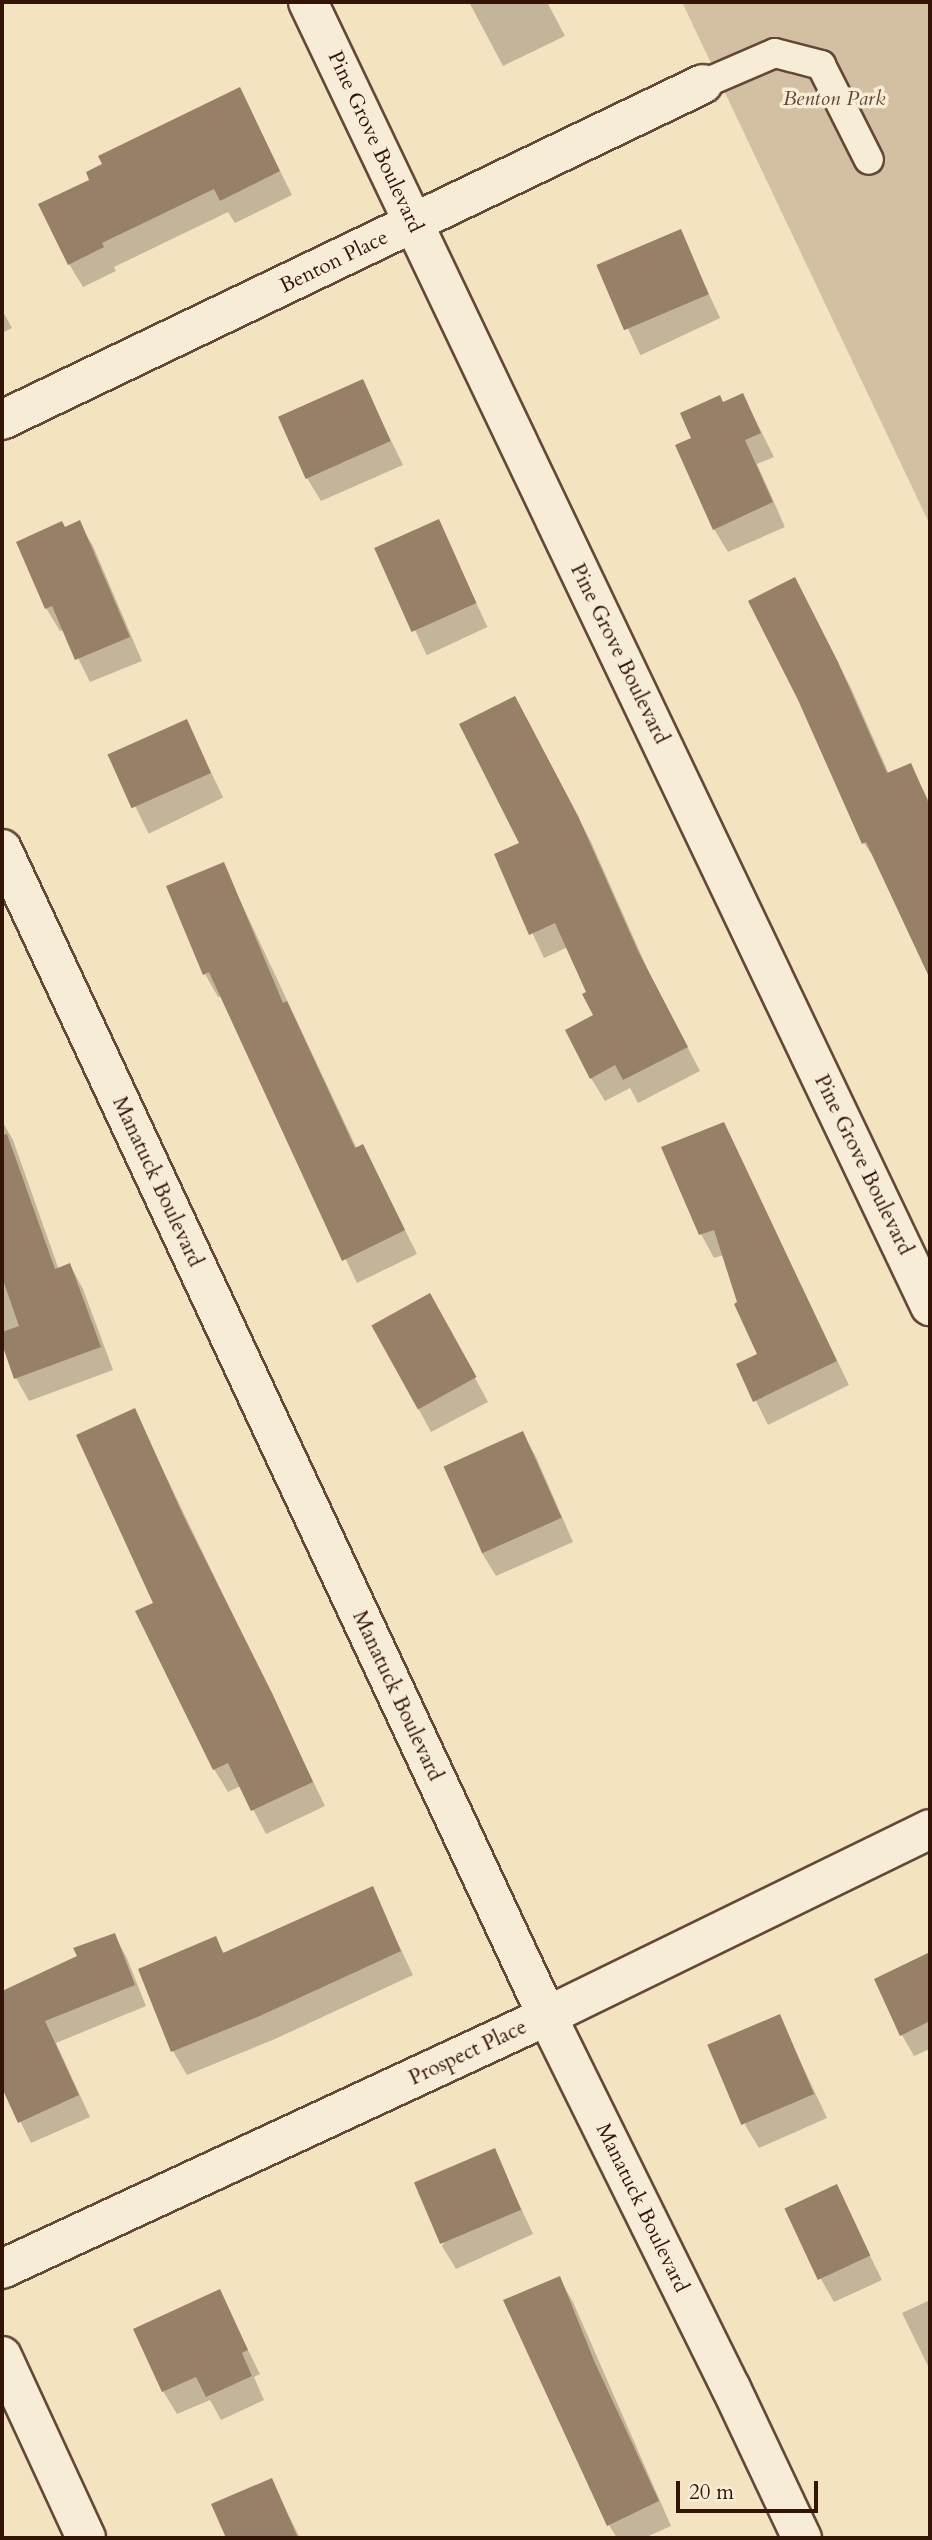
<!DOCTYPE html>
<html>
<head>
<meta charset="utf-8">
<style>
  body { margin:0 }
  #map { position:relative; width:932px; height:2540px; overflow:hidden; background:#f3e3c1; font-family:Cardo,serif }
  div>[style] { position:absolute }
  .green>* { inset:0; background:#d3c0a2 }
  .shadow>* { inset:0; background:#0003; transform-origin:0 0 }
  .building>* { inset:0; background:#988068; transform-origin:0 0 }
  .roads { filter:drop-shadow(2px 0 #644836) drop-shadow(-2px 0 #644836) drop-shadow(0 2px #644836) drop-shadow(0 -2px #644836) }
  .lane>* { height:28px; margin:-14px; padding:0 14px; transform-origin:14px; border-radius:14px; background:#f7edd7 }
  .street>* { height:38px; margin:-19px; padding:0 19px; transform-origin:19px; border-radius:19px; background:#f7edd7 }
  .secondary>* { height:38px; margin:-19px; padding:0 19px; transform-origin:19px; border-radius:19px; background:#f7edd7 }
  span { translate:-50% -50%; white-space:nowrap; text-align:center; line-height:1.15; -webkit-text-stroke:7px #f7edd7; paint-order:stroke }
  .park-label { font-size:21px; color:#644836; font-style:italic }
  .street-label { font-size:21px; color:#351408 }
  .frame { position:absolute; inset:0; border:4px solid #351408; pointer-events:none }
  .scale { position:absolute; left:676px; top:2481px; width:142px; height:32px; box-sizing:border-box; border:4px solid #351408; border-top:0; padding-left:9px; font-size:21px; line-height:24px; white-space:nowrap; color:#351408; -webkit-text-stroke:5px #f7edd7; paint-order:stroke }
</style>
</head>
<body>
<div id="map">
  <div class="green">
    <i style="clip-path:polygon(682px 2px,930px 2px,930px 525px)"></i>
  </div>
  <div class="shadow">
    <i style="clip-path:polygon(469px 2px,547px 2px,565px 36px,503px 66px)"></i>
    <i style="clip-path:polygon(239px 89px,292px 195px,235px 223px,228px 212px,114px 267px,116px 271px,83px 287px,69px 264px)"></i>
    <i style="left:680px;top:232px;width:95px;height:88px;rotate:65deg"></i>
    <i style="clip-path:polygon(2px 310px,12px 328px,2px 333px)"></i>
    <i style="clip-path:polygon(362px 381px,403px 465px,321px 501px,307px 478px)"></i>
    <i style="clip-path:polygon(743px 395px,774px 457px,757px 464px,785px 527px,728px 552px,714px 529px,723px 404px)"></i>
    <i style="left:438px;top:521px;width:117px;height:67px;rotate:65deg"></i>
    <i style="clip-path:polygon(79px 523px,93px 546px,142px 661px,90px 682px,64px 630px,60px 631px,46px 608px,65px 529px)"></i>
    <i style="clip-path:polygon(795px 579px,851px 688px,889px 774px,910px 765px,930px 803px,930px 836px,922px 840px,930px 862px,930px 973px,879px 865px,864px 843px)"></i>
    <i style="left:186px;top:721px;width:85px;height:83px;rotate:64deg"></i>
    <i style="clip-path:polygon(528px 721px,591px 842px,651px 977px,700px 1071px,638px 1103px,630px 1088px,605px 1101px,591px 1078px,595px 1015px,588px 993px,568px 947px,544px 958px,496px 855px,522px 844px)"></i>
    <i style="clip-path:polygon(223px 864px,357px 1149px,363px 1146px,417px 1254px,357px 1283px,222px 996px,218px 997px,205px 974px)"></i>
    <i style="clip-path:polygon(2px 1121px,13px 1140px,59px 1270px,70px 1265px,83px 1289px,113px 1370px,29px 1401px,16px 1378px,2px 1339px)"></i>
    <i style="clip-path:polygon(723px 1125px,849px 1385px,768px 1425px,738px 1365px,760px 1355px,724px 1255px,714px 1258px,701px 1234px)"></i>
    <i style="clip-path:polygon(443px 1319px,488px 1402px,431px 1432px,373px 1325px)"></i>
    <i style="clip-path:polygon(134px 1410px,325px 1806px,266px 1834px,241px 1786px,228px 1792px,214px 1769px,155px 1604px)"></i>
    <i style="clip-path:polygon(523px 1434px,536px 1457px,573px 1542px,496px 1576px,482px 1553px)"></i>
    <i style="clip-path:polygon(372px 1888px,413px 1975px,275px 2039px,187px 2075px,173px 2051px,215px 1938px,225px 1955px)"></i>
    <i style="clip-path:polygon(114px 1935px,126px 1956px,146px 2006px,56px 2043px,90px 2117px,31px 2143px,2px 2084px,2px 1992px,79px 1957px)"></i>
    <i style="clip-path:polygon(930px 1962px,930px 2049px,914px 2056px,902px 2035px,925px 1965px)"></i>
    <i style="clip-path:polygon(779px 2016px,827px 2118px,759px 2148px,745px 2125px)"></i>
    <i style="clip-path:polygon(494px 2150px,533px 2234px,456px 2269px,442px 2246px)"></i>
    <i style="clip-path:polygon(836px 2187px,882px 2280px,834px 2302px,821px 2279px)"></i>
    <i style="clip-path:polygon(559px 2278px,573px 2302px,671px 2526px,644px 2538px,617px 2538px,609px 2525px)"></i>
    <i style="clip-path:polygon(219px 2292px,260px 2374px,254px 2377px,264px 2400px,221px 2420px,210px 2400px,177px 2414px,163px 2391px)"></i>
    <i style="clip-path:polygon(930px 2300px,930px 2370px,902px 2313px)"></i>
    <i style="clip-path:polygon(271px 2480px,300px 2538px,228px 2538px,213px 2505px)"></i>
  </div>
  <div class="building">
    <i style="clip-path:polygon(240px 87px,280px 171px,220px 201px,214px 189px,102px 243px,104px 247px,68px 265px,38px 204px,89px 180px,86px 172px,102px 164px,98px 156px)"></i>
    <i style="left:681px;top:229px;width:71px;height:92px;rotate:67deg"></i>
    <i style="left:363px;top:379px;width:68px;height:93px;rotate:66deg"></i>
    <i style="clip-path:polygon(743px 393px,761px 433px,745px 440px,773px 502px,713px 530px,675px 445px,691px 438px,680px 413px,720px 395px,723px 402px)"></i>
    <i style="left:439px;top:519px;width:92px;height:71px;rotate:66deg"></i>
    <i style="clip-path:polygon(80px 520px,130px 637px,75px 660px,52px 606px,45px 609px,16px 542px,62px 521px,65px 527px)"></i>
    <i style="clip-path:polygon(795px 577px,838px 662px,887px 773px,911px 763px,930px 806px,930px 979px,866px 842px,862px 844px,798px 700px,748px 601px)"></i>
    <i style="clip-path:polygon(515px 696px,578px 816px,638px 951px,688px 1047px,623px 1080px,615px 1065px,590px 1079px,565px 1030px,593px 1015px,582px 994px,586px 992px,555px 923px,529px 935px,494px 854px,519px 843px,459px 724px)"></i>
    <i style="left:187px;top:719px;width:59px;height:87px;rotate:66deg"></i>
    <i style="clip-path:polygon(224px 862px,283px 1003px,287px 1001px,355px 1148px,363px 1144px,405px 1230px,342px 1261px,209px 972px,203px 975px,166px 886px)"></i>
    <i style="clip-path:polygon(724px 1122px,837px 1361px,753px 1402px,736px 1364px,757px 1354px,734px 1304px,737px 1302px,714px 1230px,699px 1235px,661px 1147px)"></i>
    <i style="clip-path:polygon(7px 1134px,55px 1269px,70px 1263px,101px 1347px,14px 1379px,2px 1344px,2px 1332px,19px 1326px,2px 1277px,2px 1135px)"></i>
    <i style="left:430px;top:1293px;width:96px;height:67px;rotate:61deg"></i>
    <i style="clip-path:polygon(135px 1408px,183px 1515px,273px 1695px,313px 1782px,251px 1811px,228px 1763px,213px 1770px,135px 1611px,153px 1603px,76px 1435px)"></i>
    <i style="left:523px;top:1431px;width:95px;height:87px;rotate:66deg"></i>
    <i style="clip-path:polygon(373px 1886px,401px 1951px,262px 2015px,171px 2052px,138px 1969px,216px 1936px,223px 1953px)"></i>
    <i style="clip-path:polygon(115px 1933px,135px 1985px,45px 2021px,79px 2095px,18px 2123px,2px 2088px,2px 1991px,77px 1956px,73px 1948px)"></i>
    <i style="clip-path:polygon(930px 1952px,930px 2021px,900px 2036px,874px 1979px)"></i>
    <i style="left:780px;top:2014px;width:87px;height:79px;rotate:67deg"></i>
    <i style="left:495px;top:2148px;width:67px;height:88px;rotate:67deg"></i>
    <i style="left:837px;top:2184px;width:79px;height:58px;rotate:65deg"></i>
    <i style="clip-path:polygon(560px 2276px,595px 2363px,659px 2501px,607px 2526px,503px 2300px)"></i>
    <i style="clip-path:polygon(220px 2289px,248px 2350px,242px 2353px,252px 2376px,206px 2397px,196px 2377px,162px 2392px,133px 2329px)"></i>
    <i style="clip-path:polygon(272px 2478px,298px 2538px,226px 2538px,211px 2504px)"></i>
  </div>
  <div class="roads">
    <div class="lane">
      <i style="left:703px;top:84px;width:78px;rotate:-23.3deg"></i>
      <i style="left:775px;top:53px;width:48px;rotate:14.6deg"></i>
      <i style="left:821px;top:65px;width:106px;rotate:63.2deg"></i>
    </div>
    <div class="street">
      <i style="left:308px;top:2px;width:1445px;rotate:64.5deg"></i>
      <i style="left:2px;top:420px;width:777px;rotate:-25.61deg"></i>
      <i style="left:2px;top:2269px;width:601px;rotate:-24.9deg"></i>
      <i style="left:547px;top:2016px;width:426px;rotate:-26deg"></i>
      <i style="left:2px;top:2356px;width:200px;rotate:65.2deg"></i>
    </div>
    <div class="secondary">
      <i style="left:2px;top:849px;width:1288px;rotate:64.97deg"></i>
      <i style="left:547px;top:2016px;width:415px;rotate:63.7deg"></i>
      <i style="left:731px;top:2388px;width:166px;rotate:64.7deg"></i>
    </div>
  </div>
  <div class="park-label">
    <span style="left:834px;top:99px">Benton Park</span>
  </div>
  <div class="street-label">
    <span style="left:375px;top:142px;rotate:65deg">Pine Grove Boulevard</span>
    <span style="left:334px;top:262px;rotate:-26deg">Benton Place</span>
    <span style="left:619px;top:654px;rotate:64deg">Pine Grove Boulevard</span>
    <span style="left:863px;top:1165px;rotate:64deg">Pine Grove Boulevard</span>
    <span style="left:157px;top:1182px;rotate:65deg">Manatuck Boulevard</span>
    <span style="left:397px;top:1696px;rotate:65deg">Manatuck Boulevard</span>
    <span style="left:468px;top:2053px;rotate:-25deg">Prospect Place</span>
    <span style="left:642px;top:2208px;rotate:64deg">Manatuck Boulevard</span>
  </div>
  <div class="frame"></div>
  <div class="scale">20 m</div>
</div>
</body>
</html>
